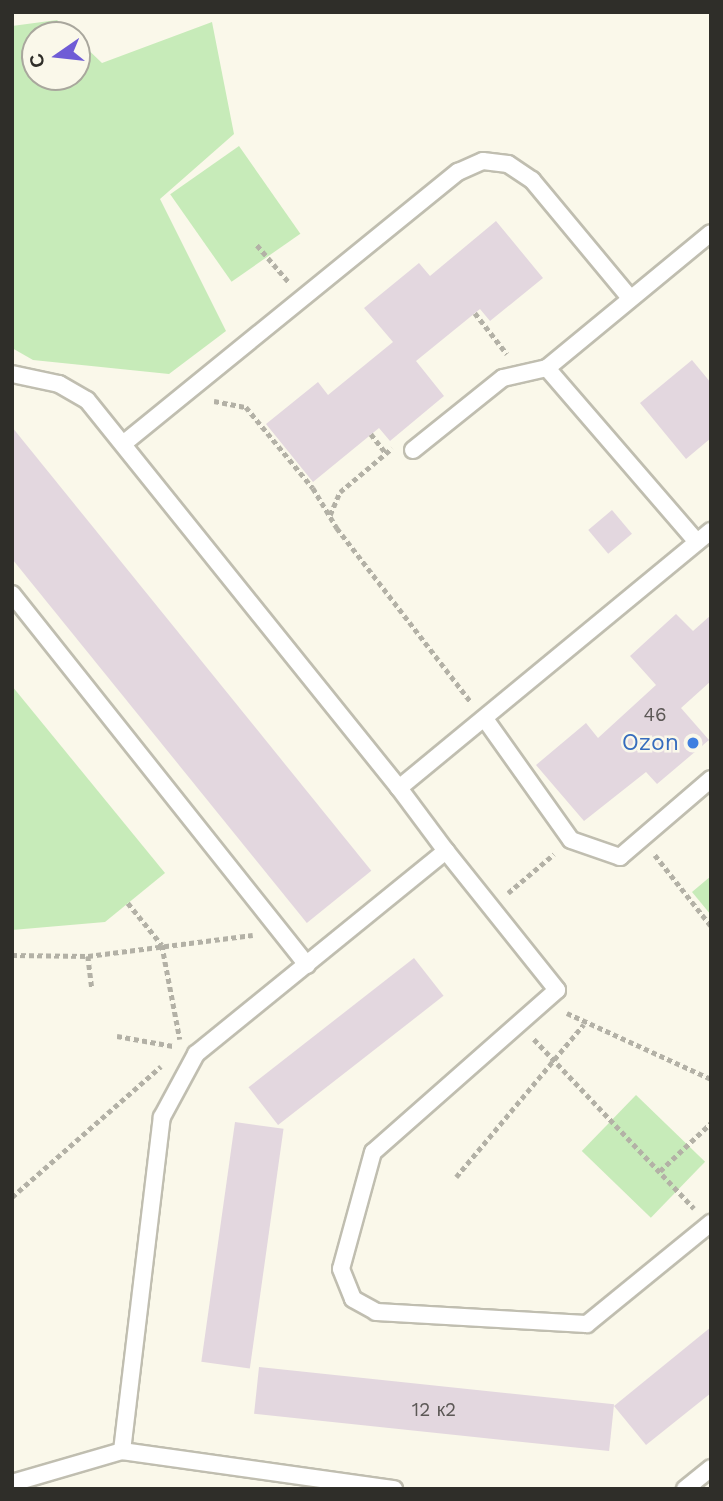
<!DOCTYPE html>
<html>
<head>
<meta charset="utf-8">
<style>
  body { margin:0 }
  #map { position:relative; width:723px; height:1501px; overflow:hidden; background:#faf8ea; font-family:"Work Sans",sans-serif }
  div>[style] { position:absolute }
  .green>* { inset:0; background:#c7ebb9; transform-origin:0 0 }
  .building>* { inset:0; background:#e3d7df; transform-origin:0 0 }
  .path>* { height:4.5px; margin-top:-2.25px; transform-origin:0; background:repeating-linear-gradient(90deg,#b3b1a6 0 5px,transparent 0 8.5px) }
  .roads { filter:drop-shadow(2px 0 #c0beb0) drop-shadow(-2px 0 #c0beb0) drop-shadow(0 2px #c0beb0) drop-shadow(0 -2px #c0beb0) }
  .service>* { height:16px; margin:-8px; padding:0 8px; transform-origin:8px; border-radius:8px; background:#fff }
  .dots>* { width:19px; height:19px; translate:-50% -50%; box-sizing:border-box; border:4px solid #faf8ea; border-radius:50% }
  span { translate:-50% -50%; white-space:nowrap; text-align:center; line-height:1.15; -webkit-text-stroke:5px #faf8ea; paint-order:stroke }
  .number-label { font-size:19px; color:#5c5856 }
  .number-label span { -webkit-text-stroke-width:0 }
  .shop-label { font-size:23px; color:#366cbe }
  .right { translate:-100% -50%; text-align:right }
  .frame { position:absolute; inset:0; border:14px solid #2f2e29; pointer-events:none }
  .north { position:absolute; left:21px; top:21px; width:70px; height:70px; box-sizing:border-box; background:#faf8ea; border:2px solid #a9a79d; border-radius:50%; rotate:256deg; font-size:19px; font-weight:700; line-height:28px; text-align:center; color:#2f2e29 }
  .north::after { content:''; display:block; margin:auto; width:24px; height:32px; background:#6f5cd6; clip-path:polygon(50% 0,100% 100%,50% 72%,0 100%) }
</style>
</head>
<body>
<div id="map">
  <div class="green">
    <i style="clip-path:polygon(57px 20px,73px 35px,35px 35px,35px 77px,77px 77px,77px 39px,102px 63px,212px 22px,234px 134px,160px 199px,226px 331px,169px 374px,33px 360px,12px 348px,12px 26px)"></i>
    <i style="left:239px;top:146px;width:107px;height:84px;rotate:55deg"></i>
    <i style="clip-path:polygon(12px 686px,165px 873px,105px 922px,12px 930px)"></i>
    <i style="clip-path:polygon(711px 876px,711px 915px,692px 892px)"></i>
    <i style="left:636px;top:1095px;width:96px;height:78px;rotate:44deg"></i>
  </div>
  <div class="building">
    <i style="clip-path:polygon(496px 221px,543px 278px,490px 321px,480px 309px,416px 361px,444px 396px,390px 441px,379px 428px,313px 482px,266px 424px,318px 382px,328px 395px,393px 342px,364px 308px,419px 263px,430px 276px)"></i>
    <i style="clip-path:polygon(692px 360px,711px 383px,711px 438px,686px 459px,640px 403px)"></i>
    <i style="left:12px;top:427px;width:571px;height:83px;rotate:51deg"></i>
    <i style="left:612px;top:510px;width:31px;height:31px;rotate:50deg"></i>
    <i style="clip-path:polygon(676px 614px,693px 631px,711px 615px,711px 681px,681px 708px,709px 740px,657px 784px,646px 772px,584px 821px,536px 765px,586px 723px,598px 738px,656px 685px,630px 656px)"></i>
    <i style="left:414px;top:958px;width:48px;height:210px;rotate:52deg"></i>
    <i style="left:235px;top:1122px;width:49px;height:242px;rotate:8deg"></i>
    <i style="clip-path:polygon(711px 1327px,711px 1393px,646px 1445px,614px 1406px)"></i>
    <i style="left:259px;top:1367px;width:357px;height:47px;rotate:6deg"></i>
  </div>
  <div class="path">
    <i style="left:257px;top:245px;width:48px;rotate:49.3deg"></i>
    <i style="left:475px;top:313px;width:52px;rotate:52deg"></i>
    <i style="left:214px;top:401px;width:33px;rotate:11deg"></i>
    <i style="left:246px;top:407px;width:105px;rotate:50.4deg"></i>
    <i style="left:313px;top:488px;width:47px;rotate:59deg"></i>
    <i style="left:337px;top:528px;width:220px;rotate:52.4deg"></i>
    <i style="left:371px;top:434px;width:24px;rotate:52deg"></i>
    <i style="left:330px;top:515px;width:25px;rotate:-67deg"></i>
    <i style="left:340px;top:492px;width:68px;rotate:-40.2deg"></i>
    <i style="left:655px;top:855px;width:90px;rotate:51.7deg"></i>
    <i style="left:508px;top:893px;width:60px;rotate:-40.3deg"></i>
    <i style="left:128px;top:903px;width:54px;rotate:51deg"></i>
    <i style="left:162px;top:945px;width:96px;rotate:79.2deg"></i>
    <i style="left:12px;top:955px;width:76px;rotate:0.8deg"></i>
    <i style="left:88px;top:956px;width:166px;rotate:-7.3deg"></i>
    <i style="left:88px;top:956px;width:33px;rotate:83deg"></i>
    <i style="left:567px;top:1013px;width:158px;rotate:24.6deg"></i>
    <i style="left:117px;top:1036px;width:57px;rotate:10.1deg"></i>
    <i style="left:534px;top:1039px;width:233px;rotate:46.6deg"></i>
    <i style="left:660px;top:1171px;width:70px;rotate:-43.3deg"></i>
    <i style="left:456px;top:1177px;width:199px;rotate:-50.1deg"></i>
    <i style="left:12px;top:1197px;width:198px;rotate:-41.3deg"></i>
  </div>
  <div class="roads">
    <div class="service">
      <i style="left:12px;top:374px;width:48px;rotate:12deg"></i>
      <i style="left:59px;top:384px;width:32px;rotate:30deg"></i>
      <i style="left:87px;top:400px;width:498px;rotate:51.2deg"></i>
      <i style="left:123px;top:444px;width:432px;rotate:-39.1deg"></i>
      <i style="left:458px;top:172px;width:27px;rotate:-24deg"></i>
      <i style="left:483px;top:161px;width:25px;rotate:7deg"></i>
      <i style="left:508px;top:164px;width:29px;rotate:34deg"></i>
      <i style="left:532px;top:180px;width:153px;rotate:50.3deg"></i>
      <i style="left:413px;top:450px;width:115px;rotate:-38.7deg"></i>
      <i style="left:503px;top:378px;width:45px;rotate:-12.8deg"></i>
      <i style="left:697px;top:542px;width:230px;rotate:-130.8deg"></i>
      <i style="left:547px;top:368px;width:212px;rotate:-39.5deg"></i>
      <i style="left:12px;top:594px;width:474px;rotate:51.5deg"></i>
      <i style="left:485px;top:719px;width:148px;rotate:54.6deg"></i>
      <i style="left:571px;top:840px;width:52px;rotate:19.1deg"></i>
      <i style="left:620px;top:857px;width:120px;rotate:-40.6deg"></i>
      <i style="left:446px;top:851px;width:178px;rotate:51.4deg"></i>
      <i style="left:557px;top:990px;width:245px;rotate:138.6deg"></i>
      <i style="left:373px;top:1152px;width:121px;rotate:105.3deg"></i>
      <i style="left:341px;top:1269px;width:32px;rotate:68deg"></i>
      <i style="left:353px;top:1299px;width:26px;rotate:29deg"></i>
      <i style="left:376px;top:1312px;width:211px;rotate:3.3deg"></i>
      <i style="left:587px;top:1324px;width:160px;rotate:-39.2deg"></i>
      <i style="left:122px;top:1451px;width:336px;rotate:-83.2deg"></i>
      <i style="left:162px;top:1117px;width:72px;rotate:-61.6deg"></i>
      <i style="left:196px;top:1054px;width:322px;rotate:-39.1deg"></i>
      <i style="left:446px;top:851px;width:79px;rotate:-126.7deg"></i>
      <i style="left:399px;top:788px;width:404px;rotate:-39.5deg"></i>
      <i style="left:12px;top:1483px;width:115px;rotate:-16.2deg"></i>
      <i style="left:122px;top:1451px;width:275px;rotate:8deg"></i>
      <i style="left:685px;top:1489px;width:33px;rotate:-39deg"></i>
    </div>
  </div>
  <div class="dots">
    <i style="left:693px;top:743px;background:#3f7fe0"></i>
  </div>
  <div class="number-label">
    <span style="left:655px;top:715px">46</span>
    <span style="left:434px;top:1410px">12 к2</span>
  </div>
  <div class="shop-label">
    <span class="right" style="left:679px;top:743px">Ozon</span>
  </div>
  <div class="frame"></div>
  <div class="north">С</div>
</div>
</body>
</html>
